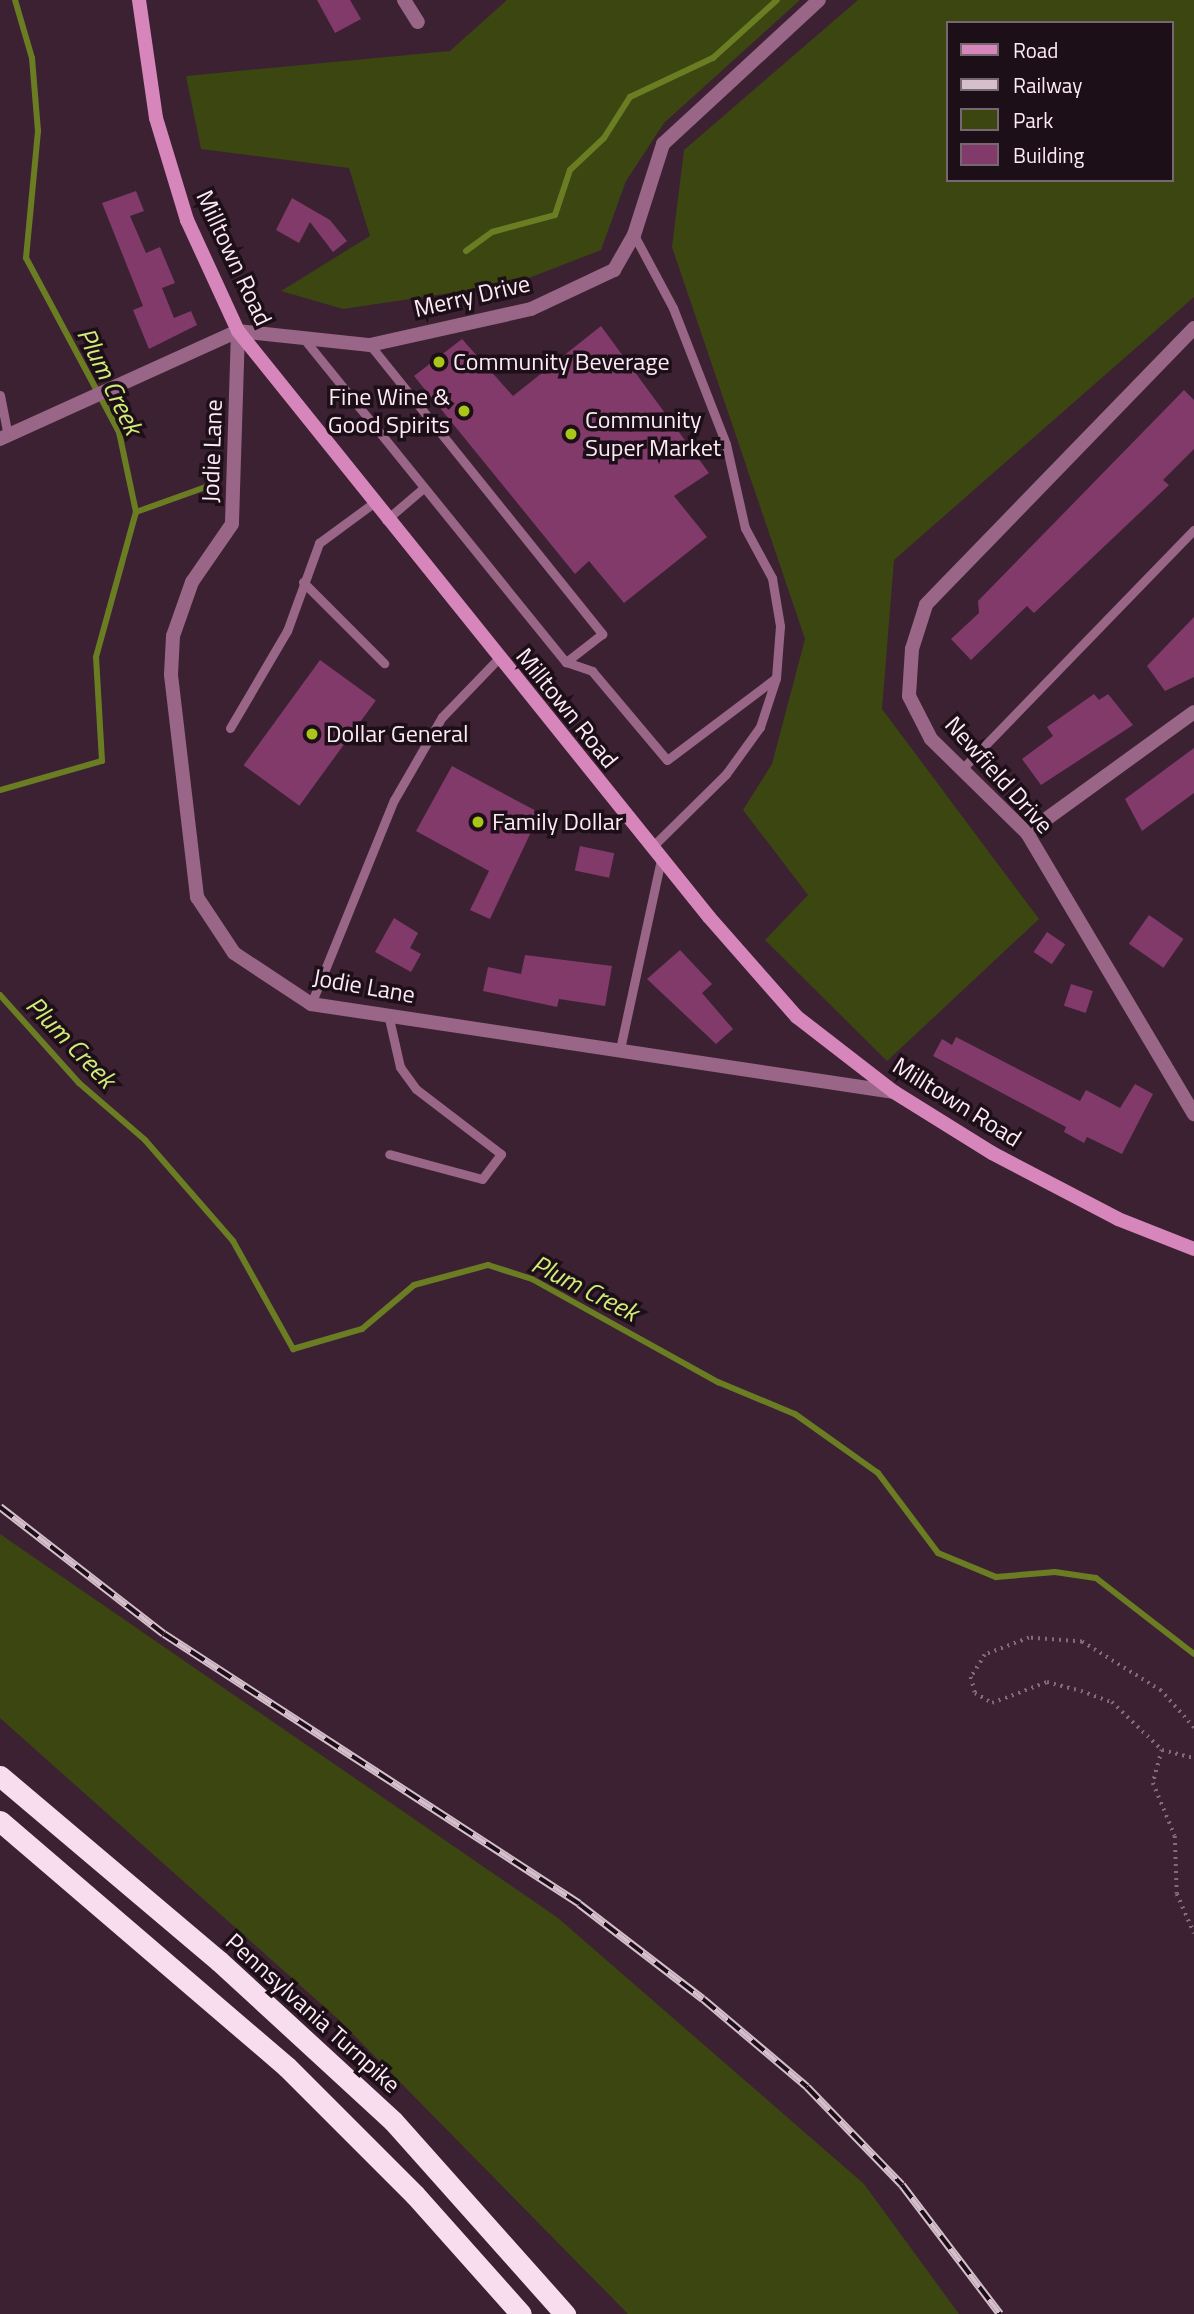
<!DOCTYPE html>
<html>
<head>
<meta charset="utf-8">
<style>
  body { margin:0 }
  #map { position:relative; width:1194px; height:2314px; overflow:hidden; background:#3c2133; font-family:"Titillium Web",sans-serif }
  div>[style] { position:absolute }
  .green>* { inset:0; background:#3b4610 }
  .stream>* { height:6px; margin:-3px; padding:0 3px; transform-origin:3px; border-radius:3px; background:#6b7d22 }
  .building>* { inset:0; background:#813a6a; transform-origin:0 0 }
  .path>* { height:3.5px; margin-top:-1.75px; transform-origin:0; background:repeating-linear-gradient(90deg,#836b7a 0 2px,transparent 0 7px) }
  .lane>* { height:9px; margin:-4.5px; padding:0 4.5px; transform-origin:4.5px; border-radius:4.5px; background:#996687 }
  .street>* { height:14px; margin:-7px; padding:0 7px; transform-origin:7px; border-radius:7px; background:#996687 }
  .secondary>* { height:14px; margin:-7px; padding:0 7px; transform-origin:7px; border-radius:7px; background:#d786bb }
  .highway>* { height:21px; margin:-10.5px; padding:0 10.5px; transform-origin:10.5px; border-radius:10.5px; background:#f7dded }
  .rail>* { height:8px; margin-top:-4px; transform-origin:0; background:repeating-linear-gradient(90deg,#1c0f17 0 16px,#d4bfcb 0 32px); box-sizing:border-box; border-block:2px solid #d4bfcb }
  .dots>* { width:19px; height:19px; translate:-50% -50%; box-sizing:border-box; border:4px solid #1c0f17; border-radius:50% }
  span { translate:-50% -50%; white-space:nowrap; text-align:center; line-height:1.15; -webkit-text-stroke:7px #1c0f17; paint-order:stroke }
  .street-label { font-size:24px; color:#fdeaf5 }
  .poi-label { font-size:24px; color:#fdeaf5 }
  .left { translate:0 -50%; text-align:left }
  .right { translate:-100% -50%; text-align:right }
  .water-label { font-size:26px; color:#d1ec77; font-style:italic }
  .legend { position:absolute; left:946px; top:21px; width:228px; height:161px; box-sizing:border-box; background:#1c0f17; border:2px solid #766770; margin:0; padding:9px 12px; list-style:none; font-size:21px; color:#fdeaf5 }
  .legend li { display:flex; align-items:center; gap:14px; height:35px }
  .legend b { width:35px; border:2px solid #766770 }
</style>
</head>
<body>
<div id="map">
  <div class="green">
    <i style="clip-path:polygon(507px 0,800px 0,664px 123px,626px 181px,601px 250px,516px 283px,343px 309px,281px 291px,370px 236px,349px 168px,201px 149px,186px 76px,450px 51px)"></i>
    <i style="clip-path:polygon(evenodd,858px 0,1194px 0,1194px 297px,894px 560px,882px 709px,1039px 919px,887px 1061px,765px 940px,808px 895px,743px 810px,772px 764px,805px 639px,672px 247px,684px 150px,858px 0,947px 23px,1171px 23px,1171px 180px,947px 180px,947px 23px)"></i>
    <i style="clip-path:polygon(0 1534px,558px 1918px,864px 2184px,959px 2314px,628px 2314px,339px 2020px,0 1718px)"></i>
  </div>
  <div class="stream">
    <i style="left:466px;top:251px;width:32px;rotate:-36deg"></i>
    <i style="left:492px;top:232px;width:65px;rotate:-15.1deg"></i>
    <i style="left:555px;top:215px;width:47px;rotate:-71.6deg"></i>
    <i style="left:570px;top:170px;width:47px;rotate:-43.3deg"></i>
    <i style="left:604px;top:138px;width:49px;rotate:-57.6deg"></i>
    <i style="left:630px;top:97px;width:92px;rotate:-25.2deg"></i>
    <i style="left:713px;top:58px;width:86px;rotate:-42.2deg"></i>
    <i style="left:136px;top:512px;width:86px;rotate:-19.7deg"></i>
    <i style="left:0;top:790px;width:106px;rotate:-15.9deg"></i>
    <i style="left:102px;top:761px;width:104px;rotate:-93.3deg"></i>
    <i style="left:96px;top:657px;width:150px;rotate:-74.6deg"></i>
    <i style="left:136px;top:512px;width:82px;rotate:-102deg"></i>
    <i style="left:119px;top:432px;width:197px;rotate:-118.1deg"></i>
    <i style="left:26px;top:258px;width:128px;rotate:-84.6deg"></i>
    <i style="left:38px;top:131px;width:73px;rotate:-94.7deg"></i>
    <i style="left:32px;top:58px;width:60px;rotate:-106.3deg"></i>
    <i style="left:0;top:995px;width:118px;rotate:48.1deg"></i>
    <i style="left:79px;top:1083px;width:87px;rotate:40.8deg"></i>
    <i style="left:145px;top:1140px;width:134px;rotate:48.9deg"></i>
    <i style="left:233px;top:1241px;width:124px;rotate:60.9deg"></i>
    <i style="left:293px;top:1349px;width:72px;rotate:-16.2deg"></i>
    <i style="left:362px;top:1329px;width:68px;rotate:-40.2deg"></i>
    <i style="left:414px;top:1285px;width:77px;rotate:-15.1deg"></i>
    <i style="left:488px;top:1265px;width:46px;rotate:17.7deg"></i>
    <i style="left:532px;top:1279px;width:213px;rotate:29deg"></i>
    <i style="left:718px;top:1382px;width:83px;rotate:22.6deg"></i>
    <i style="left:795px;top:1414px;width:102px;rotate:35.4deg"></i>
    <i style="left:878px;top:1473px;width:100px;rotate:53.1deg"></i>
    <i style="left:938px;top:1553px;width:63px;rotate:22.5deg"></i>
    <i style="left:996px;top:1577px;width:59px;rotate:-4.8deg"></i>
    <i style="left:1055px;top:1572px;width:41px;rotate:8.3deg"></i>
    <i style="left:1096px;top:1578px;width:124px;rotate:37.8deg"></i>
  </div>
  <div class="building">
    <i style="clip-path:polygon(317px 0,350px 0,361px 19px,335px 33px)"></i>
    <i style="clip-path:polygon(136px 191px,144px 211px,130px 216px,146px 253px,160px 247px,175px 283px,162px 288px,174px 318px,191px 311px,197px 325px,149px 349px,133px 310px,143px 306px,102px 203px)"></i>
    <i style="clip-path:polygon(292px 198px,330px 220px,347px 241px,333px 252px,310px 222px,299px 243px,276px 230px)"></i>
    <i style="clip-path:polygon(601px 326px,709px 473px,674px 496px,707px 537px,624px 603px,589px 561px,575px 574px,414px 376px,462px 339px,513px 396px)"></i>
    <i style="clip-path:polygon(1184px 390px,1194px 400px,1194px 449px,1163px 480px,1169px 485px,1034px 613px,1027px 606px,971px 660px,951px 639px,979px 613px,978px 601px)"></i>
    <i style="clip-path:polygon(1194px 617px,1194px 677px,1165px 691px,1147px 666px)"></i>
    <i style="left:320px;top:660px;width:69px;height:130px;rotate:36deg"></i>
    <i style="clip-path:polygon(1094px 694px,1099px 700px,1108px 694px,1133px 725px,1041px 785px,1022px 759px,1053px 736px,1047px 727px)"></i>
    <i style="clip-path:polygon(1194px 748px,1194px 793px,1142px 831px,1125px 799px)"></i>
    <i style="clip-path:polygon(452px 766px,540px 813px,490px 919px,470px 910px,489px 871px,416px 831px)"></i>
    <i style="left:580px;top:846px;width:35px;height:25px;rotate:12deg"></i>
    <i style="left:1149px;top:915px;width:42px;height:35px;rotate:35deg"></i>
    <i style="clip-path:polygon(394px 918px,418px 933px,410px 948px,421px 954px,411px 972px,375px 952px)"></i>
    <i style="left:1047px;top:932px;width:22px;height:24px;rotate:34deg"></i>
    <i style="clip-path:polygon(680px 950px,712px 984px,702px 993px,733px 1029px,716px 1044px,647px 979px)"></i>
    <i style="clip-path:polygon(525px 955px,612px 966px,605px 1006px,559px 999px,557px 1007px,483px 991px,488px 967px,521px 974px)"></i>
    <i style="left:1071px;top:984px;width:23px;height:23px;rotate:18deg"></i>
    <i style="clip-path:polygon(956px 1037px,1080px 1101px,1086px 1090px,1120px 1108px,1135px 1084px,1153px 1094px,1122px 1154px,1087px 1137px,1084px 1143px,1064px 1132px,1066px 1127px,933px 1056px,942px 1039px,952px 1045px)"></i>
  </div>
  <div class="path">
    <i style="left:1194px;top:1728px;width:50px;rotate:-131.7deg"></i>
    <i style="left:1161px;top:1691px;width:93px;rotate:-148.2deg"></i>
    <i style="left:1082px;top:1642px;width:53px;rotate:-175.7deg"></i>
    <i style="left:1029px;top:1638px;width:47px;rotate:158.9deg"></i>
    <i style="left:985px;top:1655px;width:26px;rotate:122deg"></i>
    <i style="left:971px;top:1677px;width:16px;rotate:76deg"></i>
    <i style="left:975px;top:1693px;width:20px;rotate:30deg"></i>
    <i style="left:992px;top:1703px;width:59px;rotate:-20.9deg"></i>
    <i style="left:1047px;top:1682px;width:35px;rotate:15deg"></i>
    <i style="left:1081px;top:1691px;width:33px;rotate:20deg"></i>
    <i style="left:1112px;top:1702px;width:69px;rotate:43.8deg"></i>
    <i style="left:1162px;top:1750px;width:33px;rotate:14deg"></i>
    <i style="left:1162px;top:1750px;width:34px;rotate:105deg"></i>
    <i style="left:1153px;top:1783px;width:57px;rotate:67.5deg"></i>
    <i style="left:1175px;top:1836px;width:58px;rotate:88deg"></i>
    <i style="left:1177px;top:1894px;width:43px;rotate:66.4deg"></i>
  </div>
  <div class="lane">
    <i style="left:634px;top:235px;width:83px;rotate:61.9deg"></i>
    <i style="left:673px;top:308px;width:146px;rotate:68.7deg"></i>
    <i style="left:726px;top:444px;width:86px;rotate:77.3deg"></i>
    <i style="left:745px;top:528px;width:57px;rotate:61.6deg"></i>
    <i style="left:772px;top:578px;width:49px;rotate:80.5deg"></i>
    <i style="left:780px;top:626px;width:52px;rotate:94.4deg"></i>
    <i style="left:776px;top:678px;width:52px;rotate:108.1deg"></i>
    <i style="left:760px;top:727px;width:58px;rotate:125.9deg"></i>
    <i style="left:726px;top:774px;width:104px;rotate:135.4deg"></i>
    <i style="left:304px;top:339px;width:416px;rotate:51deg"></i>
    <i style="left:566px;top:662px;width:28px;rotate:19deg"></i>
    <i style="left:592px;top:671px;width:116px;rotate:49.9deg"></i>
    <i style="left:667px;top:760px;width:136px;rotate:-37deg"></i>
    <i style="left:370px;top:345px;width:371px;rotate:51.2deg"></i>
    <i style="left:602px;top:634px;width:46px;rotate:142.1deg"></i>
    <i style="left:0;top:395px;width:42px;rotate:79deg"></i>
    <i style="left:386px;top:520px;width:46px;rotate:-40.6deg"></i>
    <i style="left:303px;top:582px;width:115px;rotate:45deg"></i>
    <i style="left:230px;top:728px;width:113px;rotate:-59.6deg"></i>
    <i style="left:287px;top:631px;width:94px;rotate:-70deg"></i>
    <i style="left:319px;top:543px;width:66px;rotate:-36.3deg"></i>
    <i style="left:962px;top:769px;width:333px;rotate:-45.9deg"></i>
    <i style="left:311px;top:1004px;width:220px;rotate:-67.9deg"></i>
    <i style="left:394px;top:800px;width:96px;rotate:-60deg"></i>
    <i style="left:442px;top:717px;width:81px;rotate:-46deg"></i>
    <i style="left:388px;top:1014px;width:54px;rotate:77.2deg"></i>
    <i style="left:400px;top:1067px;width:27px;rotate:54deg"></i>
    <i style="left:416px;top:1089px;width:107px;rotate:37.4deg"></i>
    <i style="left:501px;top:1154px;width:31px;rotate:127deg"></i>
    <i style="left:482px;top:1179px;width:96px;rotate:-165deg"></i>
    <i style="left:620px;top:1049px;width:194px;rotate:-77.8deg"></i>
  </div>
  <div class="street">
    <i style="left:404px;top:0;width:26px;rotate:58deg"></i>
    <i style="left:1194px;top:328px;width:385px;rotate:134.1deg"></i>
    <i style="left:926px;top:605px;width:46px;rotate:107.7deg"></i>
    <i style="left:912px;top:649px;width:47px;rotate:93.7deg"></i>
    <i style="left:909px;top:696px;width:48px;rotate:62.9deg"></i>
    <i style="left:931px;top:739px;width:134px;rotate:44.4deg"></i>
    <i style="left:1027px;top:833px;width:327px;rotate:59.3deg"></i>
    <i style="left:238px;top:331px;width:193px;rotate:91.8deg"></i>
    <i style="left:232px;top:524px;width:70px;rotate:124.6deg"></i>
    <i style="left:192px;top:582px;width:57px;rotate:109.4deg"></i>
    <i style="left:173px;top:636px;width:39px;rotate:93deg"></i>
    <i style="left:171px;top:675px;width:224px;rotate:83.3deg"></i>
    <i style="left:197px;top:897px;width:67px;rotate:56.5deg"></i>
    <i style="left:234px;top:953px;width:92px;rotate:33.5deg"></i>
    <i style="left:311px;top:1004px;width:590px;rotate:8.58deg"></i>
    <i style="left:0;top:439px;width:261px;rotate:-24.4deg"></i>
    <i style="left:238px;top:331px;width:133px;rotate:6.1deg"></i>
    <i style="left:370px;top:345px;width:165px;rotate:-12.6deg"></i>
    <i style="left:531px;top:309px;width:92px;rotate:-25.2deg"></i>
    <i style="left:614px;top:270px;width:40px;rotate:-60.3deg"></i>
    <i style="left:634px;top:235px;width:96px;rotate:-72.3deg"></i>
    <i style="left:663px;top:144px;width:212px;rotate:-42.7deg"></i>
    <i style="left:1027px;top:833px;width:206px;rotate:-35.9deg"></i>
  </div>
  <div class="secondary">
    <i style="left:139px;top:0;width:119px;rotate:81.8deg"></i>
    <i style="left:156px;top:118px;width:107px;rotate:73.1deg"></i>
    <i style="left:187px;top:220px;width:122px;rotate:65.3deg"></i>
    <i style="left:238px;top:331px;width:752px;rotate:51.21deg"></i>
    <i style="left:709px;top:917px;width:133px;rotate:48.7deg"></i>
    <i style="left:797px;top:1017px;width:123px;rotate:37.7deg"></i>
    <i style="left:894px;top:1092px;width:115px;rotate:31.9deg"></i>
    <i style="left:992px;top:1153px;width:142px;rotate:27.6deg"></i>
    <i style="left:1118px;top:1219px;width:82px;rotate:21.5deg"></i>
  </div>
  <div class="highway">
    <i style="left:0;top:1776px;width:287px;rotate:40.2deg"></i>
    <i style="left:219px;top:1961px;width:236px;rotate:42.6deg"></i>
    <i style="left:393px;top:2121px;width:259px;rotate:48.3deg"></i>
    <i style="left:0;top:1821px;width:378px;rotate:40.6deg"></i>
    <i style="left:287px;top:2067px;width:181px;rotate:45deg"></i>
    <i style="left:415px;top:2195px;width:159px;rotate:48.3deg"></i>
  </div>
  <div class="rail">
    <i style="left:0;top:1507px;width:207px;rotate:37.8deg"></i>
    <i style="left:164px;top:1634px;width:495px;rotate:33deg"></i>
    <i style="left:579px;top:1904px;width:156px;rotate:37.5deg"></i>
    <i style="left:703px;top:1999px;width:136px;rotate:40.2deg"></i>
    <i style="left:807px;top:2087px;width:136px;rotate:45.9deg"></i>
    <i style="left:902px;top:2185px;width:162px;rotate:52.8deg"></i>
  </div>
  <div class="dots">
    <i style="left:439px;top:362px;background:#aac719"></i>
    <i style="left:464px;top:411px;background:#aac719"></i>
    <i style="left:571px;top:434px;background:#aac719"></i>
    <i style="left:312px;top:734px;background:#aac719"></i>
    <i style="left:478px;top:822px;background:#aac719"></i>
  </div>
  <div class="street-label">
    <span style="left:234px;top:258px;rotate:65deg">Milltown Road</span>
    <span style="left:472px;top:296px;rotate:-13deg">Merry Drive</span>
    <span style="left:212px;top:451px;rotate:-88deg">Jodie Lane</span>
    <span style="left:567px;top:708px;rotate:51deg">Milltown Road</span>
    <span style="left:999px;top:775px;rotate:48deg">Newfield Drive</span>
    <span style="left:364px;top:986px;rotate:10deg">Jodie Lane</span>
    <span style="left:957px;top:1102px;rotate:32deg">Milltown Road</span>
    <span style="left:313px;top:2013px;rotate:42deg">Pennsylvania Turnpike</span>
  </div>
  <div class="poi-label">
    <span class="left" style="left:453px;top:362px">Community Beverage</span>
    <span class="right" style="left:450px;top:411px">Fine Wine &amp;<br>Good Spirits</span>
    <span class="left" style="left:585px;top:434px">Community<br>Super Market</span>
    <span class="left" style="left:326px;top:734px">Dollar General</span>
    <span class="left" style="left:492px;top:822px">Family Dollar</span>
  </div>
  <div class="water-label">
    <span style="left:110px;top:381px;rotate:64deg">Plum Creek</span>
    <span style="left:71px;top:1042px;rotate:46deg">Plum Creek</span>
    <span style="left:585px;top:1288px;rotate:27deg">Plum Creek</span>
  </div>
  <ul class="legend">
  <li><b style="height:9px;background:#d786bb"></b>Road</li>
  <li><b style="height:9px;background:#d4bfcb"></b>Railway</li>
  <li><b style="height:19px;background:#3b4610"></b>Park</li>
  <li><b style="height:19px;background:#813a6a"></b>Building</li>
  </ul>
</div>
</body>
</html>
